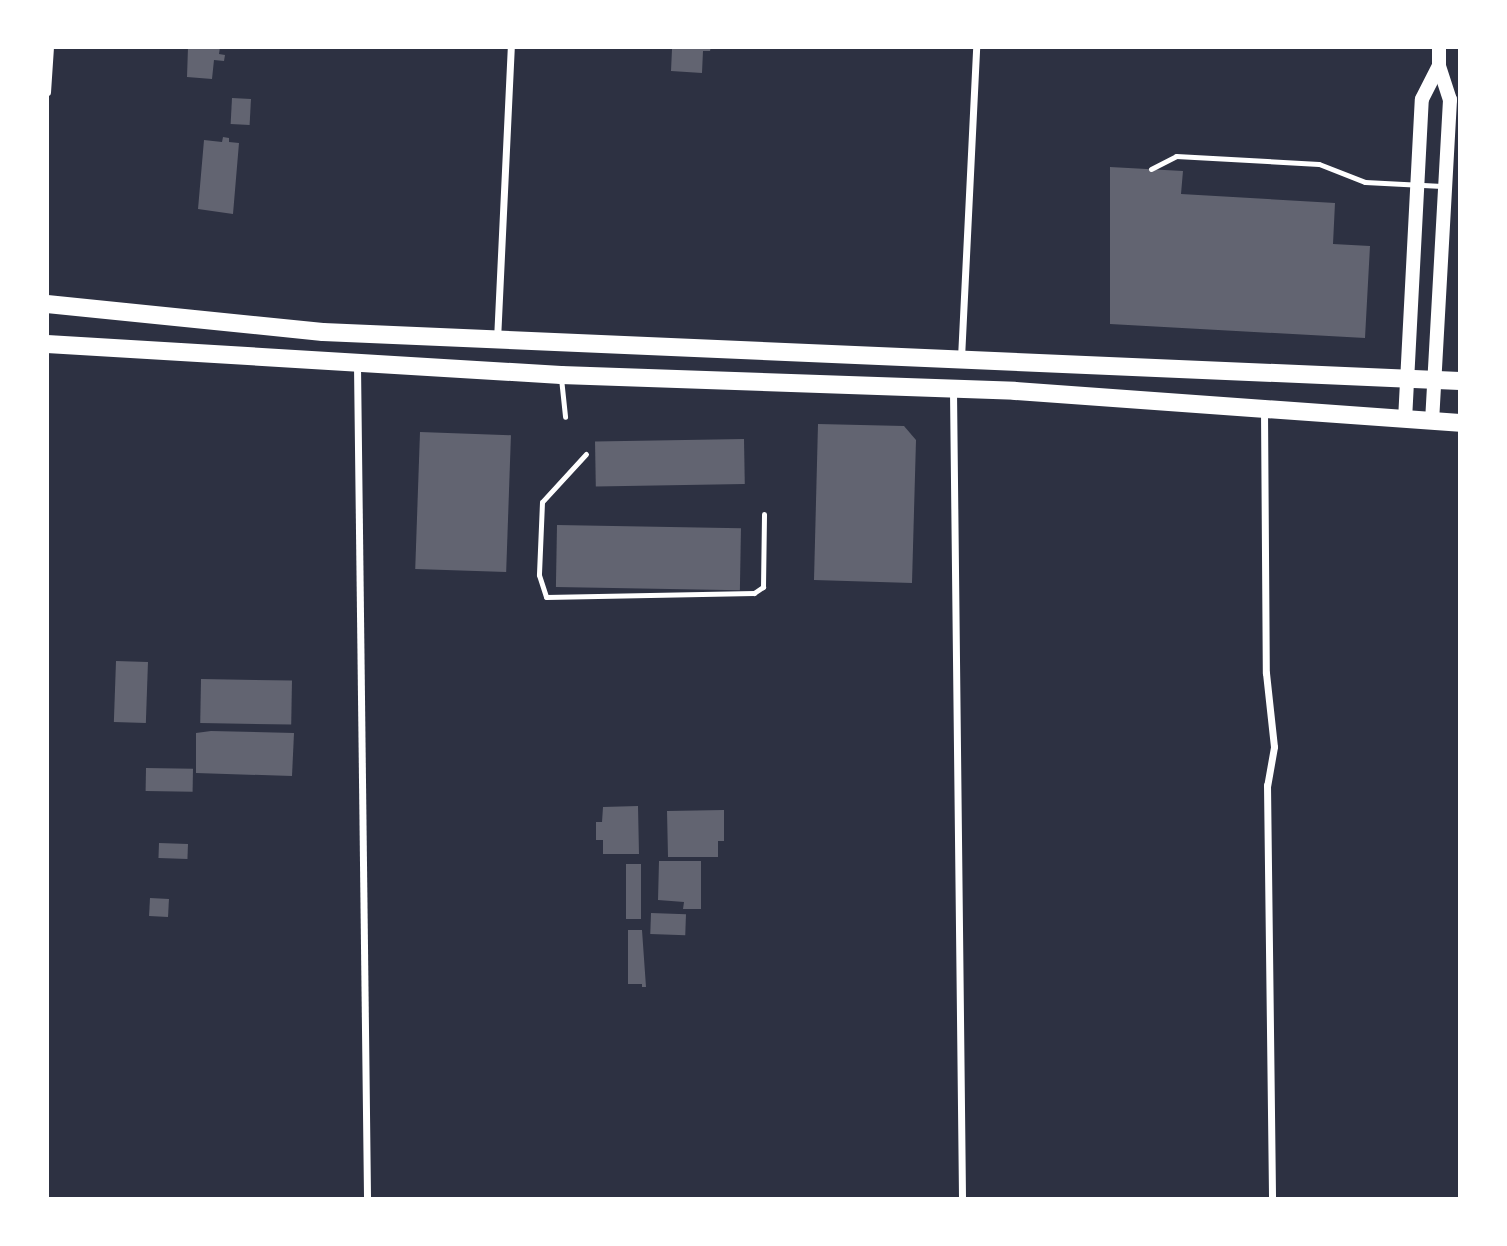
<!DOCTYPE html>
<html>
<head>
<meta charset="utf-8">
<style>
  body { margin:0 }
  #map { position:relative; width:1507px; height:1246px; overflow:hidden; background:#2d3142; font-family:Figtree,sans-serif }
  div>[style] { position:absolute }
  .building>* { inset:0; background:#626471; transform-origin:0 0 }
  .service>* { height:5px; margin:-2.5px; padding:0 2.5px; transform-origin:2.5px; border-radius:2.5px; background:#fff }
  .minor>* { height:7px; margin:-3.5px; padding:0 3.5px; transform-origin:3.5px; border-radius:3.5px; background:#fff }
  .secondary>* { height:14px; margin:-7px; padding:0 7px; transform-origin:7px; border-radius:7px; background:#fff }
  .primary>* { height:18px; margin:-9px; padding:0 9px; transform-origin:9px; border-radius:9px; background:#fff }
  span { translate:-50% -50%; white-space:nowrap; text-align:center; line-height:1.15; -webkit-text-stroke:7px #fff; paint-order:stroke }
  .frame { position:absolute; inset:0; border:49px solid #fff; pointer-events:none }
</style>
</head>
<body>
<div id="map">
  <div class="building">
    <i style="clip-path:polygon(188px 47px,220px 47px,219px 54px,225px 55px,224px 61px,214px 60px,212px 79px,187px 77px)"></i>
    <i style="clip-path:polygon(676px 47px,711px 47px,710px 51px,703px 51px,702px 73px,671px 71px,672px 49px)"></i>
    <i style="left:232px;top:98px;width:19px;height:26px;rotate:3deg"></i>
    <i style="clip-path:polygon(223px 137px,229px 138px,229px 142px,239px 143px,233px 214px,198px 209px,204px 140px,222px 142px)"></i>
    <i style="clip-path:polygon(1110px 167px,1183px 171px,1181px 194px,1335px 203px,1333px 244px,1370px 246px,1365px 338px,1110px 324px)"></i>
    <i style="clip-path:polygon(818px 424px,904px 426px,916px 440px,912px 583px,814px 580px)"></i>
    <i style="left:420px;top:432px;width:91px;height:137px;rotate:2deg"></i>
    <i style="left:744px;top:439px;width:45px;height:149px;rotate:89deg"></i>
    <i style="left:557px;top:525px;width:184px;height:62px;rotate:1deg"></i>
    <i style="left:116px;top:661px;width:32px;height:61px;rotate:2deg"></i>
    <i style="left:201px;top:679px;width:91px;height:44px;rotate:1deg"></i>
    <i style="clip-path:polygon(211px 731px,294px 733px,292px 776px,196px 773px,196px 733px)"></i>
    <i style="left:146px;top:768px;width:47px;height:23px;rotate:1deg"></i>
    <i style="clip-path:polygon(638px 806px,639px 854px,603px 854px,603px 840px,596px 840px,596px 822px,602px 822px,603px 807px)"></i>
    <i style="clip-path:polygon(724px 810px,724px 841px,718px 841px,718px 857px,668px 857px,667px 811px)"></i>
    <i style="left:159px;top:843px;width:29px;height:15px;rotate:2deg"></i>
    <i style="clip-path:polygon(659px 861px,701px 861px,701px 909px,683px 909px,684px 902px,658px 900px)"></i>
    <i style="left:626px;top:864px;width:15px;height:55px"></i>
    <i style="left:150px;top:898px;width:19px;height:18px;rotate:3deg"></i>
    <i style="left:651px;top:913px;width:35px;height:21px;rotate:2deg"></i>
    <i style="clip-path:polygon(628px 930px,642px 930px,646px 987px,642px 987px,642px 984px,628px 984px)"></i>
  </div>
  <div class="service">
    <i style="left:1151px;top:169px;width:28px;rotate:-27deg"></i>
    <i style="left:1176px;top:156px;width:143px;rotate:3.2deg"></i>
    <i style="left:1319px;top:164px;width:49px;rotate:21.4deg"></i>
    <i style="left:1365px;top:182px;width:77px;rotate:3deg"></i>
    <i style="left:561px;top:378px;width:39px;rotate:84deg"></i>
    <i style="left:586px;top:454px;width:65px;rotate:132.5deg"></i>
    <i style="left:542px;top:502px;width:73px;rotate:92.4deg"></i>
    <i style="left:539px;top:575px;width:23px;rotate:72deg"></i>
    <i style="left:546px;top:597px;width:208px;rotate:-1.1deg"></i>
    <i style="left:754px;top:593px;width:11px;rotate:-34deg"></i>
    <i style="left:763px;top:587px;width:73px;rotate:-89.2deg"></i>
  </div>
  <div class="minor">
    <i style="left:47px;top:92px;width:45px;rotate:-86.2deg"></i>
    <i style="left:497px;top:340px;width:293px;rotate:-87.3deg"></i>
    <i style="left:961px;top:358px;width:311px;rotate:-87.2deg"></i>
    <i style="left:357px;top:365px;width:834px;rotate:89.31deg"></i>
    <i style="left:953px;top:391px;width:808px;rotate:89.36deg"></i>
    <i style="left:1264px;top:411px;width:262px;rotate:89.6deg"></i>
    <i style="left:1266px;top:673px;width:74px;rotate:83.8deg"></i>
    <i style="left:1274px;top:747px;width:39px;rotate:100deg"></i>
    <i style="left:1267px;top:785px;width:414px;rotate:89.3deg"></i>
  </div>
  <div class="secondary">
    <i style="left:1405px;top:420px;width:321px;rotate:-87deg"></i>
    <i style="left:1422px;top:99px;width:37px;rotate:-63deg"></i>
    <i style="left:1432px;top:422px;width:323px;rotate:-86.8deg"></i>
    <i style="left:1450px;top:100px;width:36px;rotate:-108deg"></i>
    <i style="left:1439px;top:66px;width:19px;rotate:-90deg"></i>
  </div>
  <div class="primary">
    <i style="left:47px;top:304px;width:277px;rotate:5.8deg"></i>
    <i style="left:323px;top:332px;width:1138px;rotate:2.47deg"></i>
    <i style="left:47px;top:344px;width:515px;rotate:3.45deg"></i>
    <i style="left:561px;top:375px;width:454px;rotate:2deg"></i>
    <i style="left:1015px;top:391px;width:446px;rotate:4.1deg"></i>
  </div>
  <div class="frame"></div>
</div>
</body>
</html>
